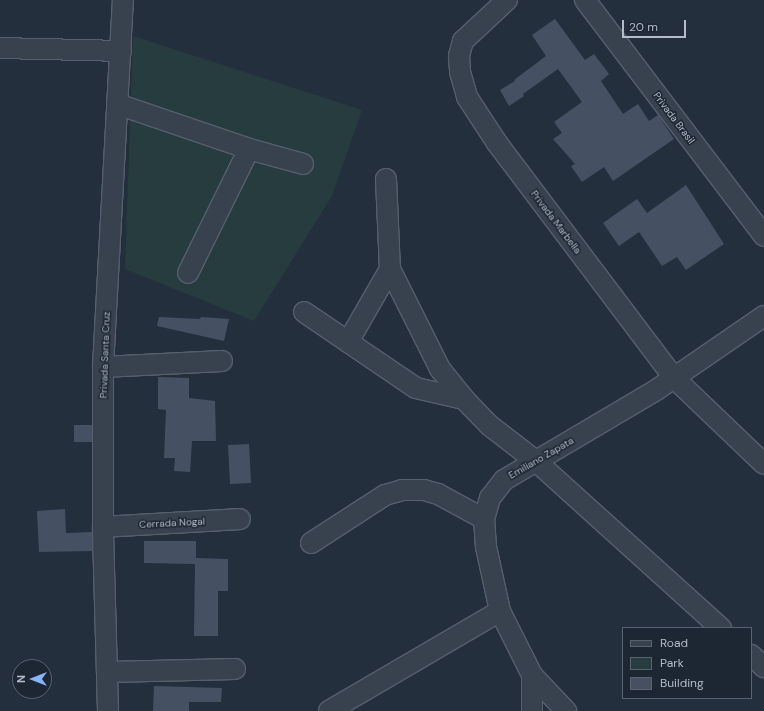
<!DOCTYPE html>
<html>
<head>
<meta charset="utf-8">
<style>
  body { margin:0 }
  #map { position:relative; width:764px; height:711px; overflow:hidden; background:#242f3e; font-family:"DM Sans",sans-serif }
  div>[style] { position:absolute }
  .green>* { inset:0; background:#263c3f }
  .building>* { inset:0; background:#455162; transform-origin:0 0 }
  .roads { filter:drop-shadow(1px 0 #565f6c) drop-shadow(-1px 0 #565f6c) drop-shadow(0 1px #565f6c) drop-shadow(0 -1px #565f6c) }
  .minor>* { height:20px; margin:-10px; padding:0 10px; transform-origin:10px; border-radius:10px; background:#38414e }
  span { translate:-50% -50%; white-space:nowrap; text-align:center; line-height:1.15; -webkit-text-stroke:3px #1d2633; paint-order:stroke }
  .street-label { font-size:10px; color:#b4bcc9 }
  .legend { position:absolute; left:622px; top:627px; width:130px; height:72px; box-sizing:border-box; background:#1d2633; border:1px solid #59626f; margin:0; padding:5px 7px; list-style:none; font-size:12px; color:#b4bcc9 }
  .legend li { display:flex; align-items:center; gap:8px; height:20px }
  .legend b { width:20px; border:1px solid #59626f }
  .north { position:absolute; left:12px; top:659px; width:40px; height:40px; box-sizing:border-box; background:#1d2633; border:1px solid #59626f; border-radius:50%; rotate:270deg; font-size:11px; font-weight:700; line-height:16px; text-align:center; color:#b4bcc9 }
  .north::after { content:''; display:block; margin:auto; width:14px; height:18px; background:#8ab4f8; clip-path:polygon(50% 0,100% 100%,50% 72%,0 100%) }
  .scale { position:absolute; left:622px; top:20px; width:64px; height:18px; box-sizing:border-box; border:2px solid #b4bcc9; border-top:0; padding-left:5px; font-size:12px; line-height:14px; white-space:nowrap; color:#b4bcc9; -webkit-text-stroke:3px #1d2633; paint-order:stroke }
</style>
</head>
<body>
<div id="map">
  <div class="green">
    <i style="clip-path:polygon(133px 36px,362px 110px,332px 196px,254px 321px,125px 269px)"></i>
  </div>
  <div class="building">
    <i style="clip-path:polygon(555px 19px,585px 60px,594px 54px,609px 74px,601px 81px,623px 114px,638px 104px,649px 121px,658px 115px,674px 139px,613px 181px,604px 167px,582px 182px,571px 166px,575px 164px,553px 139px,562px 133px,554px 122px,582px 102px,558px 69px,523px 94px,524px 96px,509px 106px,500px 90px,515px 81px,519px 88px,514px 80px,546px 56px,532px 35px)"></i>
    <i style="clip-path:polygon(686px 185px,724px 244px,686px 270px,677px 257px,662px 266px,639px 232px,619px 246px,603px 223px,637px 199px,647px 213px)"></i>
    <i style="clip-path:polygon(159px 317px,200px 319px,201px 317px,229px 319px,224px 341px,157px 326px)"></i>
    <i style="clip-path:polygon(158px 377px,189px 378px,189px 398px,215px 401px,216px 441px,192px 441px,190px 472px,174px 471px,175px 458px,164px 458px,166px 410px,158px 409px)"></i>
    <i style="left:74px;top:425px;width:18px;height:17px"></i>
    <i style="left:249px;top:444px;width:39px;height:21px;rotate:87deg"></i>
    <i style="clip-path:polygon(65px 509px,66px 533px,92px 532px,92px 551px,39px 552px,37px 511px)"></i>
    <i style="clip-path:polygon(144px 541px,196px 541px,196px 558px,228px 559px,228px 591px,218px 591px,218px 636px,194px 636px,195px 564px,144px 563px)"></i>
    <i style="clip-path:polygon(154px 686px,222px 688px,221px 702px,189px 702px,189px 711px,153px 711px)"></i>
  </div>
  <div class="roads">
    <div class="minor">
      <i style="left:507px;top:0;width:60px;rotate:137deg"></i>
      <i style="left:463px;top:41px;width:16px;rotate:105deg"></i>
      <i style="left:459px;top:56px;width:16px;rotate:86deg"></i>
      <i style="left:460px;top:72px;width:26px;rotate:74deg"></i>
      <i style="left:467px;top:97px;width:55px;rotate:56.9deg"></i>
      <i style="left:497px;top:143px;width:294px;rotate:53deg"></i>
      <i style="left:674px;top:378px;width:124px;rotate:43.7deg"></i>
      <i style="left:585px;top:0;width:296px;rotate:52.8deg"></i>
      <i style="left:0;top:48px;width:121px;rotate:1.4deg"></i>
      <i style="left:117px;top:104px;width:139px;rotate:18.8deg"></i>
      <i style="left:249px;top:149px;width:138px;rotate:116.2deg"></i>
      <i style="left:249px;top:149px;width:56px;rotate:15.5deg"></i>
      <i style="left:386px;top:179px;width:90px;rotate:87.5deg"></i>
      <i style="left:390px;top:269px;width:112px;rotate:63.4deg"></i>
      <i style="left:440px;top:369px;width:38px;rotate:51deg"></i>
      <i style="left:464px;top:399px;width:36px;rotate:46deg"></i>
      <i style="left:489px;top:425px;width:61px;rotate:37.6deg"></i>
      <i style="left:537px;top:462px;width:248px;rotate:42.1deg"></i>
      <i style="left:304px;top:312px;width:135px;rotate:34.2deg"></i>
      <i style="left:416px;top:388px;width:49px;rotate:12.9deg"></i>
      <i style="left:348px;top:342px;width:84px;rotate:-60.1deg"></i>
      <i style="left:103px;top:367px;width:119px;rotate:-2.9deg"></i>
      <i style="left:103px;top:527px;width:137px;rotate:-3.3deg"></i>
      <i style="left:311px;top:543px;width:88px;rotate:-33deg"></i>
      <i style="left:385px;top:495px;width:18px;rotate:-16deg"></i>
      <i style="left:402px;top:490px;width:22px"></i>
      <i style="left:424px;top:490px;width:15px;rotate:16deg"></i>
      <i style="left:438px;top:494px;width:52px;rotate:28.5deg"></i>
      <i style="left:751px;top:655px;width:18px;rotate:43deg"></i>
      <i style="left:108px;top:672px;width:127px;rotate:-1.4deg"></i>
      <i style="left:532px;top:675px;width:50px;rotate:46.6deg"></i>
      <i style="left:108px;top:711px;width:184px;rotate:-91.6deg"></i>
      <i style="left:103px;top:527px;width:160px;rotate:-90deg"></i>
      <i style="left:103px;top:367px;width:368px;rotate:-86.9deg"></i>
      <i style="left:329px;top:711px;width:198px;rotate:-30.3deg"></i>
      <i style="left:532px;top:711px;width:36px;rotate:-90deg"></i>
      <i style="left:532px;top:675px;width:72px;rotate:-116.6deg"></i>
      <i style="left:500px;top:611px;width:66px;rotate:-102.3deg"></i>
      <i style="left:486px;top:547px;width:28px;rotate:-94deg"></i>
      <i style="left:484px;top:519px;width:22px;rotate:-74deg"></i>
      <i style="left:490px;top:498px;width:23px;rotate:-52deg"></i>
      <i style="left:504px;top:480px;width:177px;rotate:-30.6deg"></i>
      <i style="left:656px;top:390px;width:131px;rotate:-34.4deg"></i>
    </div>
  </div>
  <div class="street-label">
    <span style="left:674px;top:118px;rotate:53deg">Privada Brasil</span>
    <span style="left:556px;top:222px;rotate:53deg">Privada Marbella</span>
    <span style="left:105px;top:355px;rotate:-88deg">Privada Santa Cruz</span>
    <span style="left:541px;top:458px;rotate:-30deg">Emiliano Zapata</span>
    <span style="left:172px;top:523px;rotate:-3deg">Cerrada Nogal</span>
  </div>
  <ul class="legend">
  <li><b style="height:5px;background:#38414e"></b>Road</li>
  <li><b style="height:11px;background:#263c3f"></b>Park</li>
  <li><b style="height:11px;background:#455162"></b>Building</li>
  </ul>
  <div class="north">N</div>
  <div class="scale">20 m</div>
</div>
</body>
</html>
